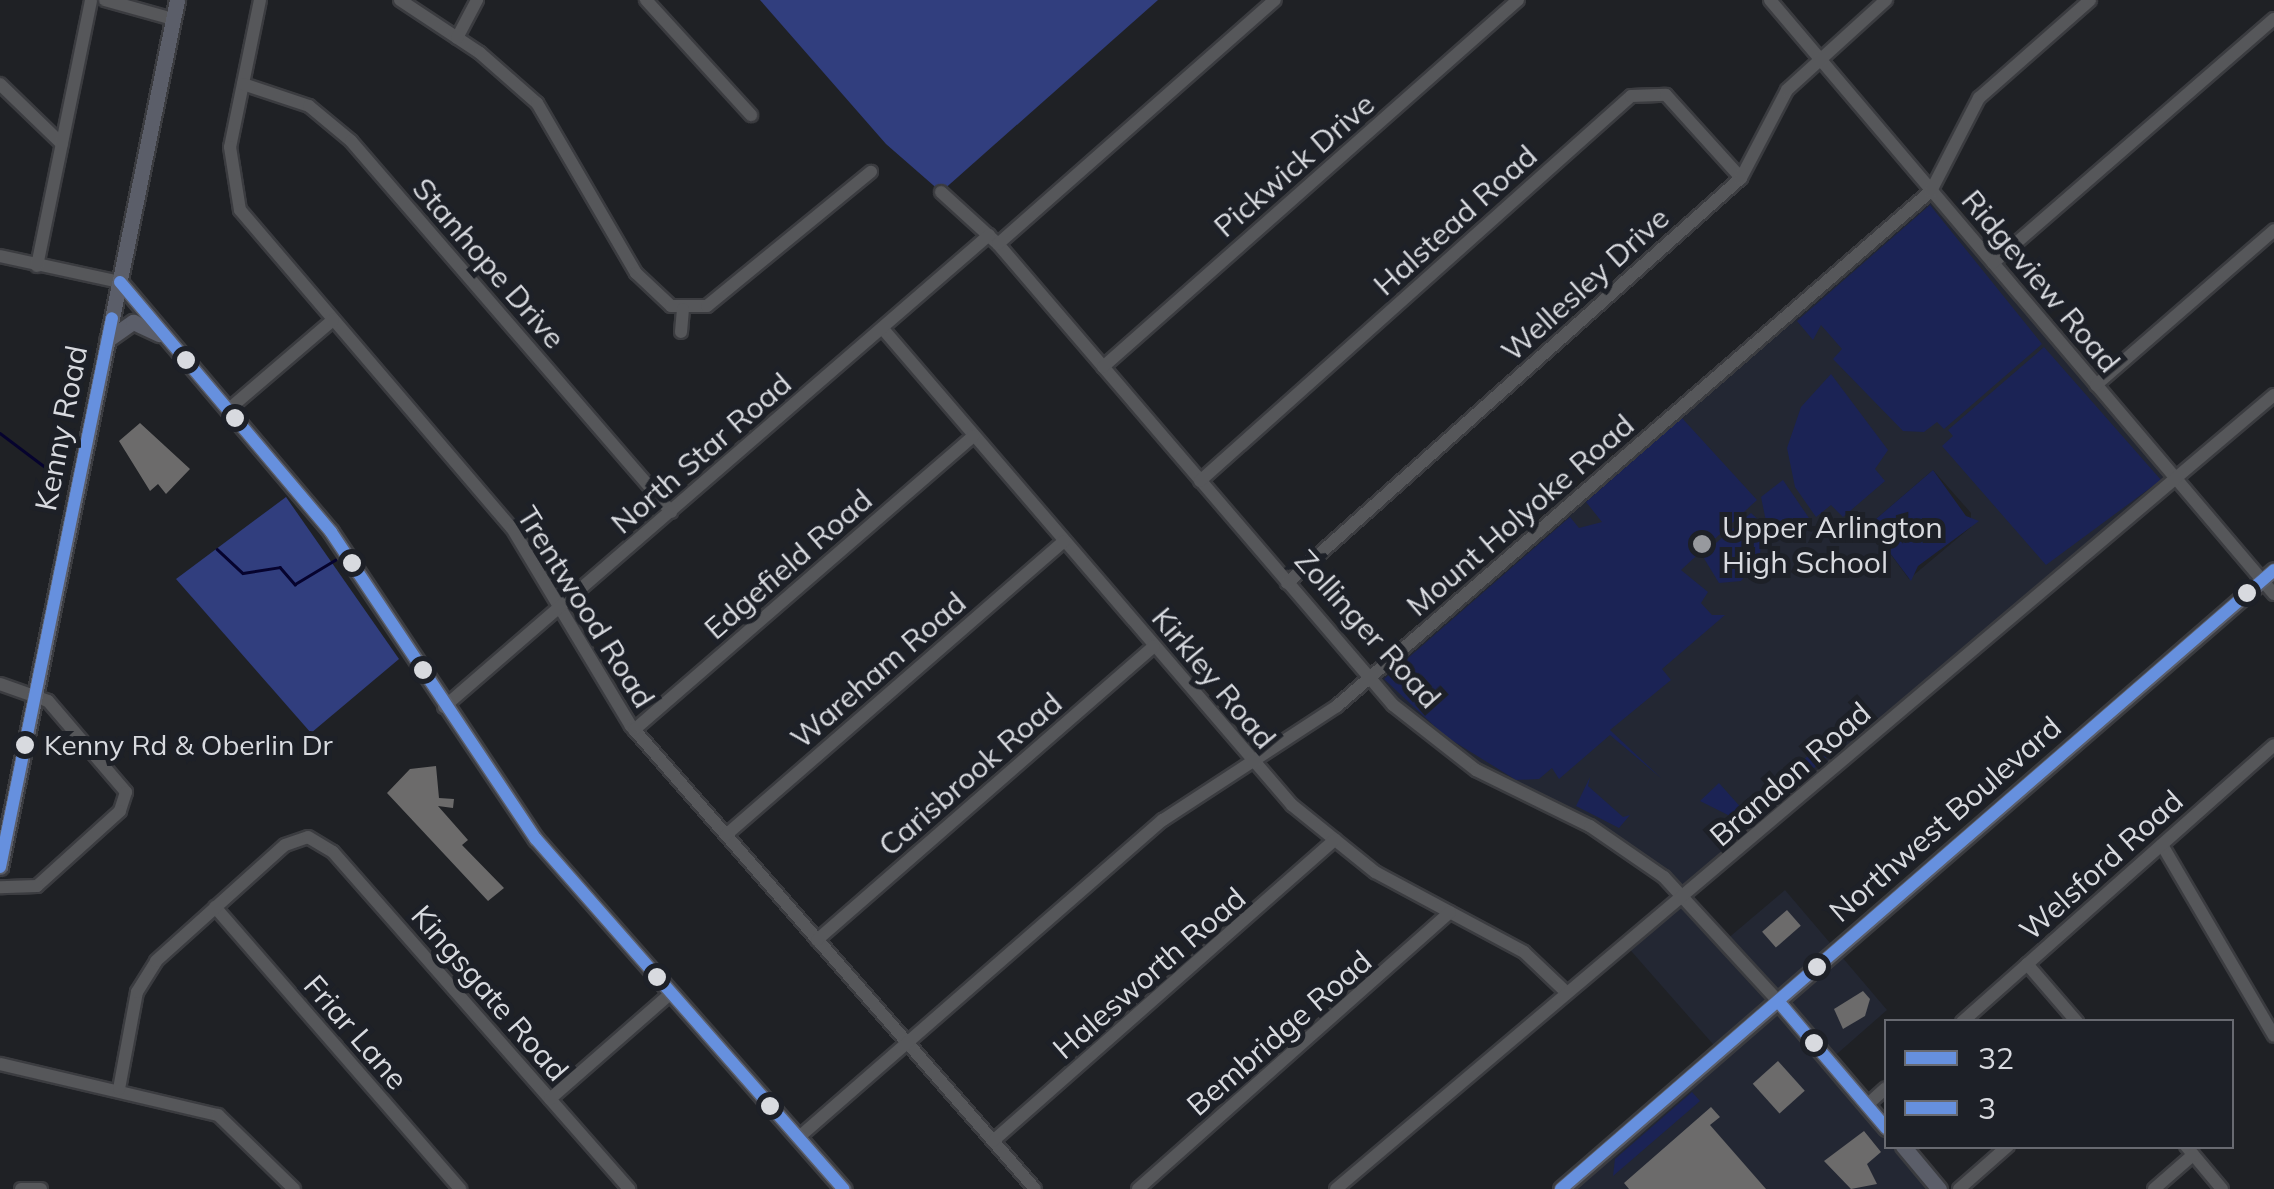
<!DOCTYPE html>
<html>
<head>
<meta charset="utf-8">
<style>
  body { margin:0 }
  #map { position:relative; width:2274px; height:1189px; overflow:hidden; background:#1f2125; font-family:Mulish,sans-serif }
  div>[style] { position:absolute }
  .built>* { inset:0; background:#232733 }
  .green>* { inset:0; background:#1b2355 }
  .forest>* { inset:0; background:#313e7e }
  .stream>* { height:2.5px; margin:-1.25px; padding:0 1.25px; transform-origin:1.25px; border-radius:1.25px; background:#06032e }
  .building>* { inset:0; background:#6c6b6b; transform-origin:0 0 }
  .roads { filter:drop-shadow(2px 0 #3b3c40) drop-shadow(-2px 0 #3b3c40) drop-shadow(0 2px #3b3c40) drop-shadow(0 -2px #3b3c40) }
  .minor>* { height:12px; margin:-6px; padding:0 6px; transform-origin:6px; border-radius:6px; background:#56575a }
  .major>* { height:15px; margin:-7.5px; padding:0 7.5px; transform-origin:7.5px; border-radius:7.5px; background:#5b5e69 }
  .bus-1>* { height:12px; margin:-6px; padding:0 6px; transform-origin:6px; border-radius:6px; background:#6690de }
  .bus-2>* { height:12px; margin:-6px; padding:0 6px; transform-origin:6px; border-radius:6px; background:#6690de }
  .dots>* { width:28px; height:28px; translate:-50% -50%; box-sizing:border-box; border:5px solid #1d2027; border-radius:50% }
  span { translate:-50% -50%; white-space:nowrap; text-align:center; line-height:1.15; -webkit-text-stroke:10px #1d2027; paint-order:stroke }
  .bus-label { font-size:28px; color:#d8dadf }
  .left { translate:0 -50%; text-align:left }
  .street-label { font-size:30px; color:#d8dadf }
  .poi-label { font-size:30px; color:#d8dadf }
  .legend { position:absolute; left:1884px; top:1019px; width:350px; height:130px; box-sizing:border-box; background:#1d2027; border:2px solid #686a71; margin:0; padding:12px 18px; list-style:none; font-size:30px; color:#d8dadf }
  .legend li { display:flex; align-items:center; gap:20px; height:50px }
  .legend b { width:50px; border:2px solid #686a71 }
</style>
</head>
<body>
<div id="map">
  <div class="built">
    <i style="clip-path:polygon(evenodd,1931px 191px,2176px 479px,1687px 897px,1726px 940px,1785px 890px,1887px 1010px,1830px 1060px,1886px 1128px,1886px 1146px,1903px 1147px,1939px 1189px,1561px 1189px,1719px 1051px,1625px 944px,1686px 897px,1630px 851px,1499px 783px,1368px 679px,1931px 191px,1933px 470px,1971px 513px,1971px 527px,1909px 579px,1869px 525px,1933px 470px)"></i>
  </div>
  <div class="green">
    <i style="clip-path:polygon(1930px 205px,2042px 344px,1944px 429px,1937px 422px,1924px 432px,1903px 431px,1833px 359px,1842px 349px,1821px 325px,1813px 340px,1797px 321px)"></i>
    <i style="clip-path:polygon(2044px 347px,2161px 480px,2046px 565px,1942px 446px,1953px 436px,1948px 430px)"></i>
    <i style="clip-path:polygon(1831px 374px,1888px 450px,1875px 469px,1885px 481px,1843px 517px,1831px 505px,1816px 517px,1795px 487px,1787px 448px,1801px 407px)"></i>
    <i style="clip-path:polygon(1682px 418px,1757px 500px,1681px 570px,1708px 592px,1701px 603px,1712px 615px,1725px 615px,1662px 669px,1671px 680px,1610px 730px,1661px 778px,1610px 735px,1559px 779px,1552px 768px,1539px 779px,1516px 780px,1445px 736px,1384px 679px,1570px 517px,1579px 528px,1602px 522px,1586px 502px)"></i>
    <i style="clip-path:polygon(1933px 470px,1966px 516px,1979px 521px,1918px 566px,1911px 581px,1869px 525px)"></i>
    <i style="clip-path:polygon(1783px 480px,1811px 521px,1778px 541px,1768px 531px,1761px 497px)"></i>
    <i style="clip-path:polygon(1751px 513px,1764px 525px,1759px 560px,1741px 581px,1719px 583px,1702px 555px)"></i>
    <i style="clip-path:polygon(1829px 738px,1836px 749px,1748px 825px,1700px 801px,1719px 783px,1744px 811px)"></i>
    <i style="clip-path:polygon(1590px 777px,1588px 786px,1623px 817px,1630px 815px,1619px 828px,1576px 806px)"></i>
    <i style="clip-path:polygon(1692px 1092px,1700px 1101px,1613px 1176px,1615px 1159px)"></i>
  </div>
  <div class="forest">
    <i style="clip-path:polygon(760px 0,1158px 0,941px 192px,886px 144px)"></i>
    <i style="clip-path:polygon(286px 497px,399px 659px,311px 733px,176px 579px)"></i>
  </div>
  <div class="stream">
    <i style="left:0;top:433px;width:71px;rotate:37deg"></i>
    <i style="left:217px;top:549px;width:35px;rotate:43deg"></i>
    <i style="left:243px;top:573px;width:37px;rotate:-9deg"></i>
    <i style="left:280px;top:567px;width:23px;rotate:49deg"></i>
    <i style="left:295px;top:584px;width:47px;rotate:-31deg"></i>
  </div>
  <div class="building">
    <i style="clip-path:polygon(140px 423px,190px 469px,166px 494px,158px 484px,150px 491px,119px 441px)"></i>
    <i style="clip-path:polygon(436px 766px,439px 798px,454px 799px,453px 808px,438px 806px,468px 840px,462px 845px,504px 888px,488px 901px,387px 793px,410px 769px)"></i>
    <i style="left:1787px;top:910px;width:21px;height:33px;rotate:49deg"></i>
    <i style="clip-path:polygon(1863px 991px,1870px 999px,1865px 1016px,1843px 1029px,1834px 1009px)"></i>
    <i style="left:1778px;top:1061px;width:40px;height:34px;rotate:48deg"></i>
    <i style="clip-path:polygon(1711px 1107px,1720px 1117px,1710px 1125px,1766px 1189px,1629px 1189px,1624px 1183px)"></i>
    <i style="clip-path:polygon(1864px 1131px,1881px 1152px,1867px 1164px,1877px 1184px,1851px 1189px,1824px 1161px)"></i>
  </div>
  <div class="roads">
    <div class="minor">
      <i style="left:105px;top:0;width:71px;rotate:15.6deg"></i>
      <i style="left:260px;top:0;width:150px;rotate:101.5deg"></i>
      <i style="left:230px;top:147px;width:64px;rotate:81deg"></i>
      <i style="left:240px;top:210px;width:418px;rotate:49.5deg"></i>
      <i style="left:512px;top:528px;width:231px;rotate:59deg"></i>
      <i style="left:631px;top:726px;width:614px;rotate:48.89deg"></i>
      <i style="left:400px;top:0;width:96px;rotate:33.5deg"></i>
      <i style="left:480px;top:53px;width:76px;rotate:41.3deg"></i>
      <i style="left:537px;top:103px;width:197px;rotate:59.8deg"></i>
      <i style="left:636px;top:273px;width:48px;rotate:43.3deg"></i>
      <i style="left:671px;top:306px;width:36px"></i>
      <i style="left:707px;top:306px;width:212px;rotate:-39.3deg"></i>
      <i style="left:646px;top:0;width:156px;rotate:47.6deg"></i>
      <i style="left:1770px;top:0;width:779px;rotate:49.69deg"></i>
      <i style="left:457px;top:38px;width:43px;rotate:-62.2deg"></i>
      <i style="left:0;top:84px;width:86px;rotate:44.1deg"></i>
      <i style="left:243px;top:84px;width:70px;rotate:18.4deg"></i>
      <i style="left:309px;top:106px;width:55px;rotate:39.8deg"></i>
      <i style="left:351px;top:141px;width:490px;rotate:49.2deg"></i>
      <i style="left:941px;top:192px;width:77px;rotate:42.4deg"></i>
      <i style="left:998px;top:244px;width:607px;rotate:49.41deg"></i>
      <i style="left:1393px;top:705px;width:105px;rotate:38.1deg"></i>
      <i style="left:1476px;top:770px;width:127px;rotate:26.2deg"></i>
      <i style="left:1590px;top:826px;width:90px;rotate:34.6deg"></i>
      <i style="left:1664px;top:877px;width:168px;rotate:47.4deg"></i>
      <i style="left:998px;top:244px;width:369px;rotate:-41.4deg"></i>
      <i style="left:0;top:256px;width:123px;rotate:12.2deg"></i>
      <i style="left:1993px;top:263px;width:372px;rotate:-41deg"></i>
      <i style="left:37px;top:266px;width:271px;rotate:-78.5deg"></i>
      <i style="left:883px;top:329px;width:628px;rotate:49.33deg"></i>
      <i style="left:1292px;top:805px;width:107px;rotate:38.9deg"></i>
      <i style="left:1375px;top:872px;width:169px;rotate:28.2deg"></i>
      <i style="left:1524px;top:952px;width:57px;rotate:43.6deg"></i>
      <i style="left:681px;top:332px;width:23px;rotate:-85deg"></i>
      <i style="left:1103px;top:367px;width:554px;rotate:-41.49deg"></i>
      <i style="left:2096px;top:385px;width:236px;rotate:-41deg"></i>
      <i style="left:229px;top:409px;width:137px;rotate:-40.6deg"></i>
      <i style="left:1200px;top:481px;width:578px;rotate:-41.77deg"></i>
      <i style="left:1631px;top:96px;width:35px;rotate:-2deg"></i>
      <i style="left:1666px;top:95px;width:112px;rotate:47.9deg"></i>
      <i style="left:1287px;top:583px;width:608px;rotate:-41.74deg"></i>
      <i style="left:1741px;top:178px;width:99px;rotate:-62.4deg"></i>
      <i style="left:1787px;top:90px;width:134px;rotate:-42.3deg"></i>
      <i style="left:0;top:684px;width:51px;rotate:19.5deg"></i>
      <i style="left:48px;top:701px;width:120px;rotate:49.4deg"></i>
      <i style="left:126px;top:792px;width:20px;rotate:108deg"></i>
      <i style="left:120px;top:811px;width:112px;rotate:137.9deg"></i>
      <i style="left:37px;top:886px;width:37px;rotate:178deg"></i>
      <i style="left:444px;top:707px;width:721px;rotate:-40.89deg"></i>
      <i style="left:634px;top:730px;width:449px;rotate:-40.9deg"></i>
      <i style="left:726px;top:835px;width:448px;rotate:-41deg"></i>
      <i style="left:2162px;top:845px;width:221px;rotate:59.6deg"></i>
      <i style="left:215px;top:907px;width:374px;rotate:49deg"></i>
      <i style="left:817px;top:940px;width:447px;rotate:-41.1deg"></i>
      <i style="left:2027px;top:964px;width:77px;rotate:49.2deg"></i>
      <i style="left:1962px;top:1022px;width:417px;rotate:-41.6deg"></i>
      <i style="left:0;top:1064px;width:224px;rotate:13.2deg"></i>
      <i style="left:218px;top:1115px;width:106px;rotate:44.2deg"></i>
      <i style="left:119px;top:1089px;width:99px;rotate:-79.5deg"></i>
      <i style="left:137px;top:992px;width:36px;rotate:-58deg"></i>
      <i style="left:156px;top:961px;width:173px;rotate:-42deg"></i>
      <i style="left:285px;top:845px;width:24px;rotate:-19deg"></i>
      <i style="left:308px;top:837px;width:29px;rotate:31deg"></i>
      <i style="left:333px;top:852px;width:449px;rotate:48.7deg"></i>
      <i style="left:550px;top:1099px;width:161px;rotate:-41.2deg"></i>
      <i style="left:1867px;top:1105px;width:25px;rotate:-42deg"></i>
      <i style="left:798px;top:1138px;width:484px;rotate:-41.1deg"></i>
      <i style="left:1163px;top:820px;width:208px;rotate:-33.2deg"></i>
      <i style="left:1337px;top:706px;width:786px;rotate:-40.93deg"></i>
      <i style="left:1931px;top:191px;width:105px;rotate:-62.7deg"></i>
      <i style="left:1979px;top:98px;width:148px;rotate:-41.4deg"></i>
      <i style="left:993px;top:1141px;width:456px;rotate:-41.4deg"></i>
      <i style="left:2186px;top:1146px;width:56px;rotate:50.1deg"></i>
      <i style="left:21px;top:1189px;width:20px"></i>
      <i style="left:1138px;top:1189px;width:417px;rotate:-41.6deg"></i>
      <i style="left:1336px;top:1189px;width:1229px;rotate:-40.25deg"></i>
      <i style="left:1959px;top:1189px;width:65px;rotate:-41.3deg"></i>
      <i style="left:2154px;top:1189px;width:52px;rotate:-41.1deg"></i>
    </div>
    <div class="major">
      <i style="left:120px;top:282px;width:327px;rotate:49.8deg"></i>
      <i style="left:331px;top:532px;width:369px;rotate:56.3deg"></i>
      <i style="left:536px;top:839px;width:466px;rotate:48.7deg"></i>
      <i style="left:107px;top:340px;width:32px;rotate:-35deg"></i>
      <i style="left:133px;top:322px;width:29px;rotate:25deg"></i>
      <i style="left:0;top:867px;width:885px;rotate:-78.46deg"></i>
      <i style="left:1778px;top:1001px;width:167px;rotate:49.6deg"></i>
      <i style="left:1903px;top:1146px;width:56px;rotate:50.1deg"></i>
      <i style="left:1561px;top:1189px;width:944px;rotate:-40.96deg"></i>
    </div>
  </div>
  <div class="bus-1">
    <i style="left:120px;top:282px;width:327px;rotate:49.8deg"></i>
    <i style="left:331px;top:532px;width:369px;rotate:56.3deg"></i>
    <i style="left:536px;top:839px;width:466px;rotate:48.7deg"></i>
    <i style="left:0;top:867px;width:560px;rotate:-78.47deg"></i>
  </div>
  <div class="bus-2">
    <i style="left:1778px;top:1001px;width:167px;rotate:49.6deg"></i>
    <i style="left:1561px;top:1189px;width:944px;rotate:-40.96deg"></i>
  </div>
  <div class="dots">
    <i style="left:186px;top:360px;background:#d8dadf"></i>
    <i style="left:235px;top:418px;background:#d8dadf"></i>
    <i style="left:1702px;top:544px;background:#97999e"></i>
    <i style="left:352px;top:563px;background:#d8dadf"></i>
    <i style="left:2247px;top:593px;background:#d8dadf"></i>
    <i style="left:423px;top:670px;background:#d8dadf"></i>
    <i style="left:25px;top:745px;background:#d8dadf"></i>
    <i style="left:1817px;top:967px;background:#d8dadf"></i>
    <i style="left:657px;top:977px;background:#d8dadf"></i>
    <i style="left:1814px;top:1043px;background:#d8dadf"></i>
    <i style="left:770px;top:1106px;background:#d8dadf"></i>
  </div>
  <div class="bus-label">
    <span class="left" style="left:44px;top:745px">Kenny Rd &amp; Oberlin Dr</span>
  </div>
  <div class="street-label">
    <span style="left:1294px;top:165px;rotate:-41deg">Pickwick Drive</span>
    <span style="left:1455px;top:220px;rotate:-42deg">Halstead Road</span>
    <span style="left:489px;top:263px;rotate:49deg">Stanhope Drive</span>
    <span style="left:2041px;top:281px;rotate:50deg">Ridgeview Road</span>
    <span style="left:1585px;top:284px;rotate:-42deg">Wellesley Drive</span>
    <span style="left:61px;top:428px;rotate:-79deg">Kenny Road</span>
    <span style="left:701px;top:453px;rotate:-41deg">North Star Road</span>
    <span style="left:1520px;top:515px;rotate:-41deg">Mount Holyoke Road</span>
    <span style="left:788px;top:564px;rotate:-41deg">Edgefield Road</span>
    <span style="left:586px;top:607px;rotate:58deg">Trentwood Road</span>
    <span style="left:1368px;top:629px;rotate:48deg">Zollinger Road</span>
    <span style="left:878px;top:670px;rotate:-41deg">Wareham Road</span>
    <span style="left:1214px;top:678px;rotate:50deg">Kirkley Road</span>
    <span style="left:970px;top:774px;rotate:-41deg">Carisbrook Road</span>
    <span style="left:1790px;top:774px;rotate:-41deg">Brandon Road</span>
    <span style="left:1945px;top:819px;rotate:-41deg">Northwest Boulevard</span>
    <span style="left:2101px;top:865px;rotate:-42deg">Welsford Road</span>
    <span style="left:1149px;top:973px;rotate:-41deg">Halesworth Road</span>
    <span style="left:490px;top:993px;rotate:49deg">Kingsgate Road</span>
    <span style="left:356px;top:1032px;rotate:49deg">Friar Lane</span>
    <span style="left:1279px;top:1033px;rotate:-41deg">Bembridge Road</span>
  </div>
  <div class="poi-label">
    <span class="left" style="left:1722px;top:544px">Upper Arlington<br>High School</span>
  </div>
  <ul class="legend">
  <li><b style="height:12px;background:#6690de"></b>32</li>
  <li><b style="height:12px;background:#6690de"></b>3</li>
  </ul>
</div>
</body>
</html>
